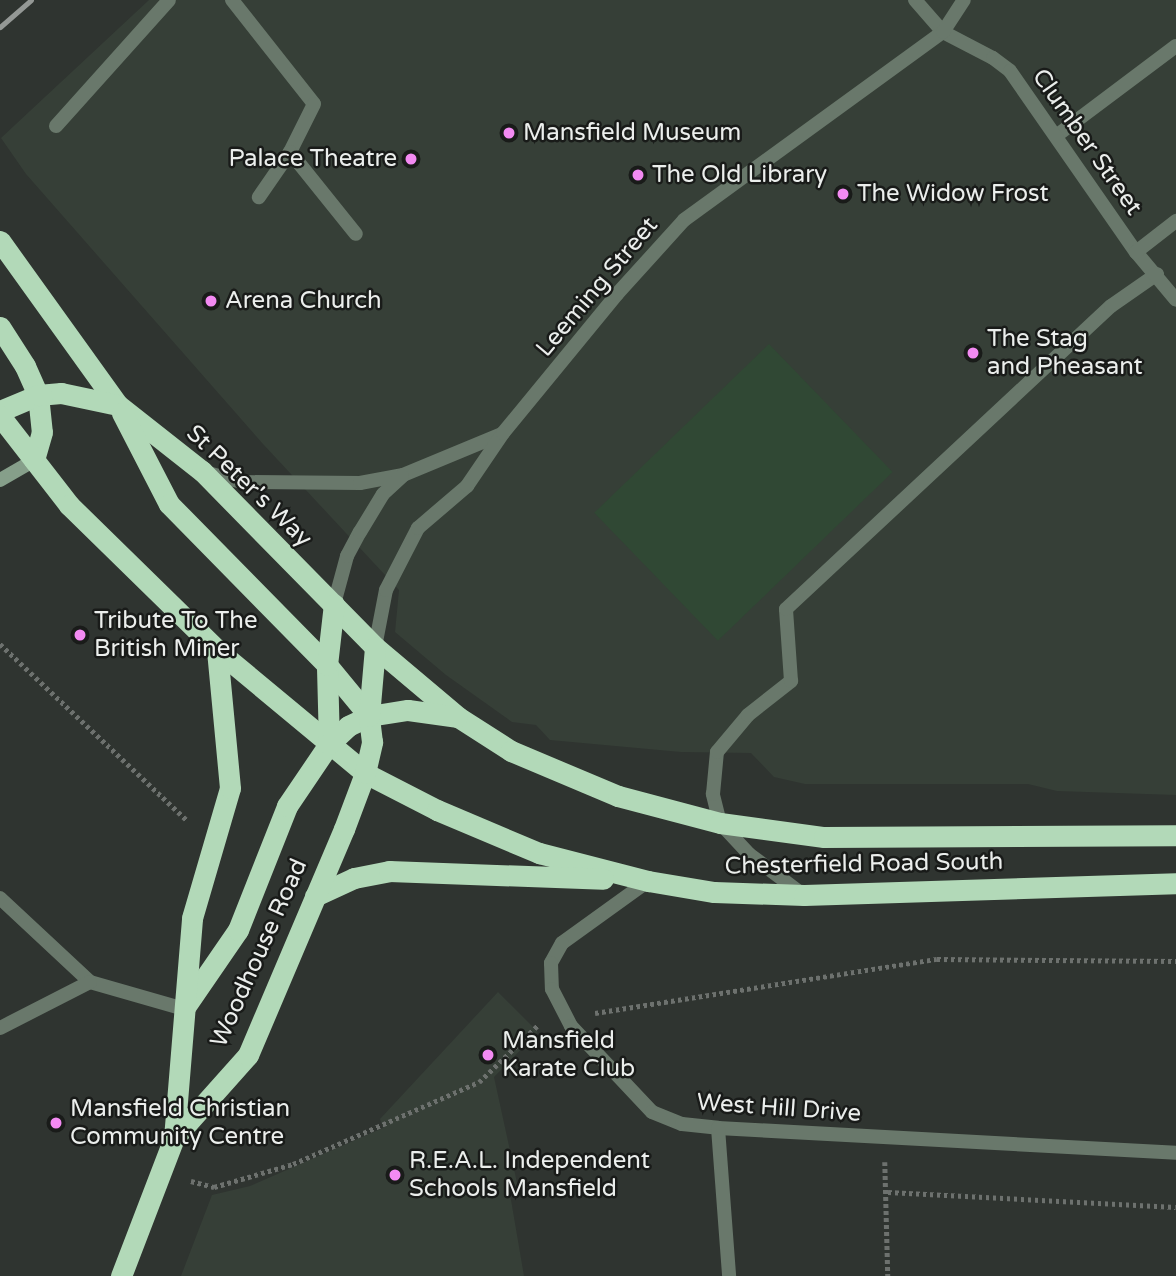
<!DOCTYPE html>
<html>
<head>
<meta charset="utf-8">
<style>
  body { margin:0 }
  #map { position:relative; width:1176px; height:1276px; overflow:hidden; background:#2f3430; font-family:"Varela Round",sans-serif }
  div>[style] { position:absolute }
  .built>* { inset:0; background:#363f37 }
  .green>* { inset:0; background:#304834; transform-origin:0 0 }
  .path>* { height:4.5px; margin-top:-2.25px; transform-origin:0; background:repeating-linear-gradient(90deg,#6d716e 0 3.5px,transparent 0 7px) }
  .lane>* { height:14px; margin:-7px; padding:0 7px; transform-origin:7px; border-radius:7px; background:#69786b }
  .street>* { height:14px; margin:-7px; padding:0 7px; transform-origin:7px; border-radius:7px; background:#69786b }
  .secondary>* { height:14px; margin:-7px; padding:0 7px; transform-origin:7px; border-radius:7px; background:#869f8a }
  .highway>* { height:21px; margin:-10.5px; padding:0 10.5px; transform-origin:10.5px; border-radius:10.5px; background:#b2d9b8 }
  .rail>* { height:5px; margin:-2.5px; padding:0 2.5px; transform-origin:2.5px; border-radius:2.5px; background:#949895 }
  .dots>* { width:19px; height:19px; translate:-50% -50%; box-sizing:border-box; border:4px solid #191b19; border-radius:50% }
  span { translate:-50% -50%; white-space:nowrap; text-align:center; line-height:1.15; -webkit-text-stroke:5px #191b19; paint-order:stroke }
  .poi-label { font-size:24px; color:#ebeeec }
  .left { translate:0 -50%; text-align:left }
  .right { translate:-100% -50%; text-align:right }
  .street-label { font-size:24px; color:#ebeeec }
</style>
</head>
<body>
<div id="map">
  <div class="built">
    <i style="clip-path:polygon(149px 0,1176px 0,1176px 795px,1057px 791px,1028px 784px,805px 784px,774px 777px,751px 753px,681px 752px,550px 740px,536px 725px,512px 722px,446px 675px,395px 632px,399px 590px,263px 444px,26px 174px,1px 138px)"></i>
    <i style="clip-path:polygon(498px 992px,538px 1032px,494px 1077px,519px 1192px,510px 1194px,524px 1276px,181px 1276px,212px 1195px,250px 1186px,383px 1128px,380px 1119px)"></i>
  </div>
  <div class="green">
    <i style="left:769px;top:344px;width:178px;height:243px;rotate:46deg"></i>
  </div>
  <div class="path">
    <i style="left:0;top:644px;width:258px;rotate:43.3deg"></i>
    <i style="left:595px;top:1013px;width:346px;rotate:-9deg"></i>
    <i style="left:937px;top:959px;width:239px;rotate:0.5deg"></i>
    <i style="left:885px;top:1162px;width:114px;rotate:88.5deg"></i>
    <i style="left:191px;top:1181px;width:24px;rotate:15deg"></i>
    <i style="left:214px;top:1187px;width:82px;rotate:-16.2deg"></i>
    <i style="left:293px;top:1164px;width:203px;rotate:-23.8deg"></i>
    <i style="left:479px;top:1082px;width:82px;rotate:-44deg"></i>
    <i style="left:888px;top:1192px;width:288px;rotate:3deg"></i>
  </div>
  <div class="lane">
    <i style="left:232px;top:0;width:132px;rotate:51.7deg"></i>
    <i style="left:314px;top:104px;width:54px;rotate:116.6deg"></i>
    <i style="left:290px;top:152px;width:55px;rotate:124.6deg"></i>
    <i style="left:56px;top:126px;width:169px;rotate:-48.1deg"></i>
    <i style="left:1056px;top:136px;width:150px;rotate:-36.9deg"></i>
    <i style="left:290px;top:152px;width:105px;rotate:51.2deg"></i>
    <i style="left:802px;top:894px;width:66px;rotate:-143deg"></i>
    <i style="left:749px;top:854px;width:42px;rotate:-133.1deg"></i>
    <i style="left:720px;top:823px;width:30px;rotate:-104deg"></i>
    <i style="left:713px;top:794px;width:42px;rotate:-84.6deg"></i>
    <i style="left:717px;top:752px;width:48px;rotate:-50deg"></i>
    <i style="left:748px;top:715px;width:55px;rotate:-38.3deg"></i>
    <i style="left:791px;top:681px;width:72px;rotate:-94deg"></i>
    <i style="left:786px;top:609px;width:444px;rotate:-43deg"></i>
    <i style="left:1111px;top:306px;width:56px;rotate:-34.8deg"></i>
  </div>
  <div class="street">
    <i style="left:915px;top:0;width:43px;rotate:48.8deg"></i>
    <i style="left:943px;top:32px;width:56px;rotate:27.5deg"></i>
    <i style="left:993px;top:58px;width:21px;rotate:37deg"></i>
    <i style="left:1010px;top:71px;width:221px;rotate:55.2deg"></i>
    <i style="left:1136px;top:252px;width:62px;rotate:50.2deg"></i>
    <i style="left:1136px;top:252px;width:51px;rotate:-37.8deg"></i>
    <i style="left:204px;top:472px;width:38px;rotate:15deg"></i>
    <i style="left:241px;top:482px;width:119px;rotate:0.5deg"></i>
    <i style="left:360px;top:483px;width:44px;rotate:-10.5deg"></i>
    <i style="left:403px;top:475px;width:107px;rotate:-22.5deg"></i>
    <i style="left:334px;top:604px;width:50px;rotate:-74.8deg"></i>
    <i style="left:347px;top:556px;width:27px;rotate:-62deg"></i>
    <i style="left:360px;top:532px;width:44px;rotate:-58.8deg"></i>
    <i style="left:383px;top:494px;width:26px;rotate:-43deg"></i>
    <i style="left:375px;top:647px;width:58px;rotate:-79.1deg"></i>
    <i style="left:386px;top:590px;width:70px;rotate:-62.7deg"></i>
    <i style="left:418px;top:528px;width:65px;rotate:-40.6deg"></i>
    <i style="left:467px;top:486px;width:64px;rotate:-55.8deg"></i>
    <i style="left:503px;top:433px;width:180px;rotate:-50.6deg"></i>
    <i style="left:617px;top:294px;width:100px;rotate:-47.8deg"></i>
    <i style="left:684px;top:220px;width:320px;rotate:-36deg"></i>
    <i style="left:943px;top:32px;width:38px;rotate:-57deg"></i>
    <i style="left:648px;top:881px;width:106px;rotate:144.2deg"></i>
    <i style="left:562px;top:943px;width:23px;rotate:119deg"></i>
    <i style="left:551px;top:963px;width:26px;rotate:88deg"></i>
    <i style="left:552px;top:989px;width:42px;rotate:62.8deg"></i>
    <i style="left:571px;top:1026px;width:118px;rotate:46.7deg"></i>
    <i style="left:652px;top:1112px;width:32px;rotate:22deg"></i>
    <i style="left:682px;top:1124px;width:36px;rotate:6deg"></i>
    <i style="left:718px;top:1128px;width:459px;rotate:3.1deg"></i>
    <i style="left:0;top:898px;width:123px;rotate:43deg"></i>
    <i style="left:90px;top:982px;width:98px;rotate:16deg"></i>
    <i style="left:0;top:1028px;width:101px;rotate:-27.1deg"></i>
    <i style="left:718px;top:1128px;width:148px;rotate:85.7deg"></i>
  </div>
  <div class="secondary">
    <i style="left:0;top:480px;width:39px;rotate:-30deg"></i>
  </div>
  <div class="highway">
    <i style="left:0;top:241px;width:202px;rotate:54.3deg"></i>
    <i style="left:118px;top:405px;width:107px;rotate:38.2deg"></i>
    <i style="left:202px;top:471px;width:247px;rotate:45.5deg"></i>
    <i style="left:375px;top:647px;width:109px;rotate:40.1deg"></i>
    <i style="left:458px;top:717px;width:63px;rotate:32.7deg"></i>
    <i style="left:511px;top:751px;width:116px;rotate:22.8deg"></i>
    <i style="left:618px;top:796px;width:106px;rotate:14.8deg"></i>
    <i style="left:720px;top:823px;width:105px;rotate:7.7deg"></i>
    <i style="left:824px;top:837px;width:352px;rotate:-0.3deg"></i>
    <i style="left:0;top:327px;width:46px;rotate:57.3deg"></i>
    <i style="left:25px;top:366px;width:32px;rotate:66deg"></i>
    <i style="left:38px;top:395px;width:37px;rotate:84deg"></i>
    <i style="left:42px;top:432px;width:29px;rotate:106deg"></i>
    <i style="left:0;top:411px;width:41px;rotate:-22.8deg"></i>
    <i style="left:38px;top:395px;width:23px;rotate:-5deg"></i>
    <i style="left:61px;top:393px;width:58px;rotate:11.9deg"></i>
    <i style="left:122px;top:413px;width:102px;rotate:62.7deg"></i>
    <i style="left:169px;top:504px;width:226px;rotate:45.5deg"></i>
    <i style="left:327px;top:665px;width:66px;rotate:50.5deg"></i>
    <i style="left:0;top:416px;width:113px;rotate:52.2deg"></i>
    <i style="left:69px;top:505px;width:207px;rotate:44.4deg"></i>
    <i style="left:217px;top:650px;width:192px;rotate:39.7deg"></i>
    <i style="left:365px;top:773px;width:81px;rotate:27.2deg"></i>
    <i style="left:437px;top:810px;width:111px;rotate:22.9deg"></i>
    <i style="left:539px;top:853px;width:113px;rotate:14.4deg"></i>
    <i style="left:648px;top:881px;width:67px;rotate:9.5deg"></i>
    <i style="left:714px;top:892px;width:90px;rotate:1.9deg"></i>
    <i style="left:804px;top:895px;width:372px;rotate:-1.8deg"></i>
    <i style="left:329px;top:744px;width:79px;rotate:-91.5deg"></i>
    <i style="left:327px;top:665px;width:61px;rotate:-83.5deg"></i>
    <i style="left:315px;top:896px;width:43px;rotate:-24.8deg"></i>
    <i style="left:354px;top:878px;width:36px;rotate:-11deg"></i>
    <i style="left:389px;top:871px;width:214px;rotate:2.1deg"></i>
    <i style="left:185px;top:1007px;width:93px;rotate:-55.5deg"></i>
    <i style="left:238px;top:930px;width:133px;rotate:-68.4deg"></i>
    <i style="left:287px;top:806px;width:75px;rotate:-55.9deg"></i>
    <i style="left:329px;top:744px;width:26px;rotate:-43deg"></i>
    <i style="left:348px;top:726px;width:23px;rotate:-25deg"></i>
    <i style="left:369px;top:716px;width:39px;rotate:-9deg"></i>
    <i style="left:408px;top:710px;width:49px;rotate:8.1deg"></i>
    <i style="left:174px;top:1138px;width:111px;rotate:-48.3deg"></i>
    <i style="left:248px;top:1055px;width:246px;rotate:-67deg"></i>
    <i style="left:344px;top:829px;width:60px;rotate:-69.4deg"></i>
    <i style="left:365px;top:773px;width:32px;rotate:-77deg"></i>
    <i style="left:372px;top:742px;width:26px;rotate:-97deg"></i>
    <i style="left:369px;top:716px;width:69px;rotate:-85deg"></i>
    <i style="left:121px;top:1276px;width:148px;rotate:-69deg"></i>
    <i style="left:174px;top:1138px;width:221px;rotate:-85.3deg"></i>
    <i style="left:192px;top:918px;width:135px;rotate:-73.7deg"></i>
    <i style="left:230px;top:788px;width:139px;rotate:-95.4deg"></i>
  </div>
  <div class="rail">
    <i style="left:0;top:27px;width:41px;rotate:-41.1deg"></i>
  </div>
  <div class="dots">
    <i style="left:509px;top:133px;background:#f38af2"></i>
    <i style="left:411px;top:159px;background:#f38af2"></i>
    <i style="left:638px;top:175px;background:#f38af2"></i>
    <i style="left:843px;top:194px;background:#f38af2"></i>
    <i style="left:211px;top:301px;background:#f38af2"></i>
    <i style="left:973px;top:353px;background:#f38af2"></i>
    <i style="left:80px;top:635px;background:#f38af2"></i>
    <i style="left:488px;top:1055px;background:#f38af2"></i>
    <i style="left:56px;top:1123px;background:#f38af2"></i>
    <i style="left:395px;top:1175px;background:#f38af2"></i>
  </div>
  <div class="poi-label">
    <span class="left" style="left:523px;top:133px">Mansfield Museum</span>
    <span class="right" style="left:397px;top:159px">Palace Theatre</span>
    <span class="left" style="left:652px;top:175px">The Old Library</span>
    <span class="left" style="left:857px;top:194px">The Widow Frost</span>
    <span class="left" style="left:225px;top:301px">Arena Church</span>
    <span class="left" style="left:987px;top:353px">The Stag<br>and Pheasant</span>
    <span class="left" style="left:94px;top:635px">Tribute To The<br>British Miner</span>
    <span class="left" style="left:502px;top:1055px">Mansfield<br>Karate Club</span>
    <span class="left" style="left:70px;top:1123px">Mansfield Christian<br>Community Centre</span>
    <span class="left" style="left:409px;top:1175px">R.E.A.L. Independent<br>Schools Mansfield</span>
  </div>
  <div class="street-label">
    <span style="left:1087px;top:142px;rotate:55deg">Clumber Street</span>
    <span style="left:597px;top:287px;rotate:-50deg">Leeming Street</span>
    <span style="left:249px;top:486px;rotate:44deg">St Peter's Way</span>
    <span style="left:864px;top:864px;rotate:-1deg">Chesterfield Road South</span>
    <span style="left:259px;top:953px;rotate:-66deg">Woodhouse Road</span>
    <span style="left:779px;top:1108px;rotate:4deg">West Hill Drive</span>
  </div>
</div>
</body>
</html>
